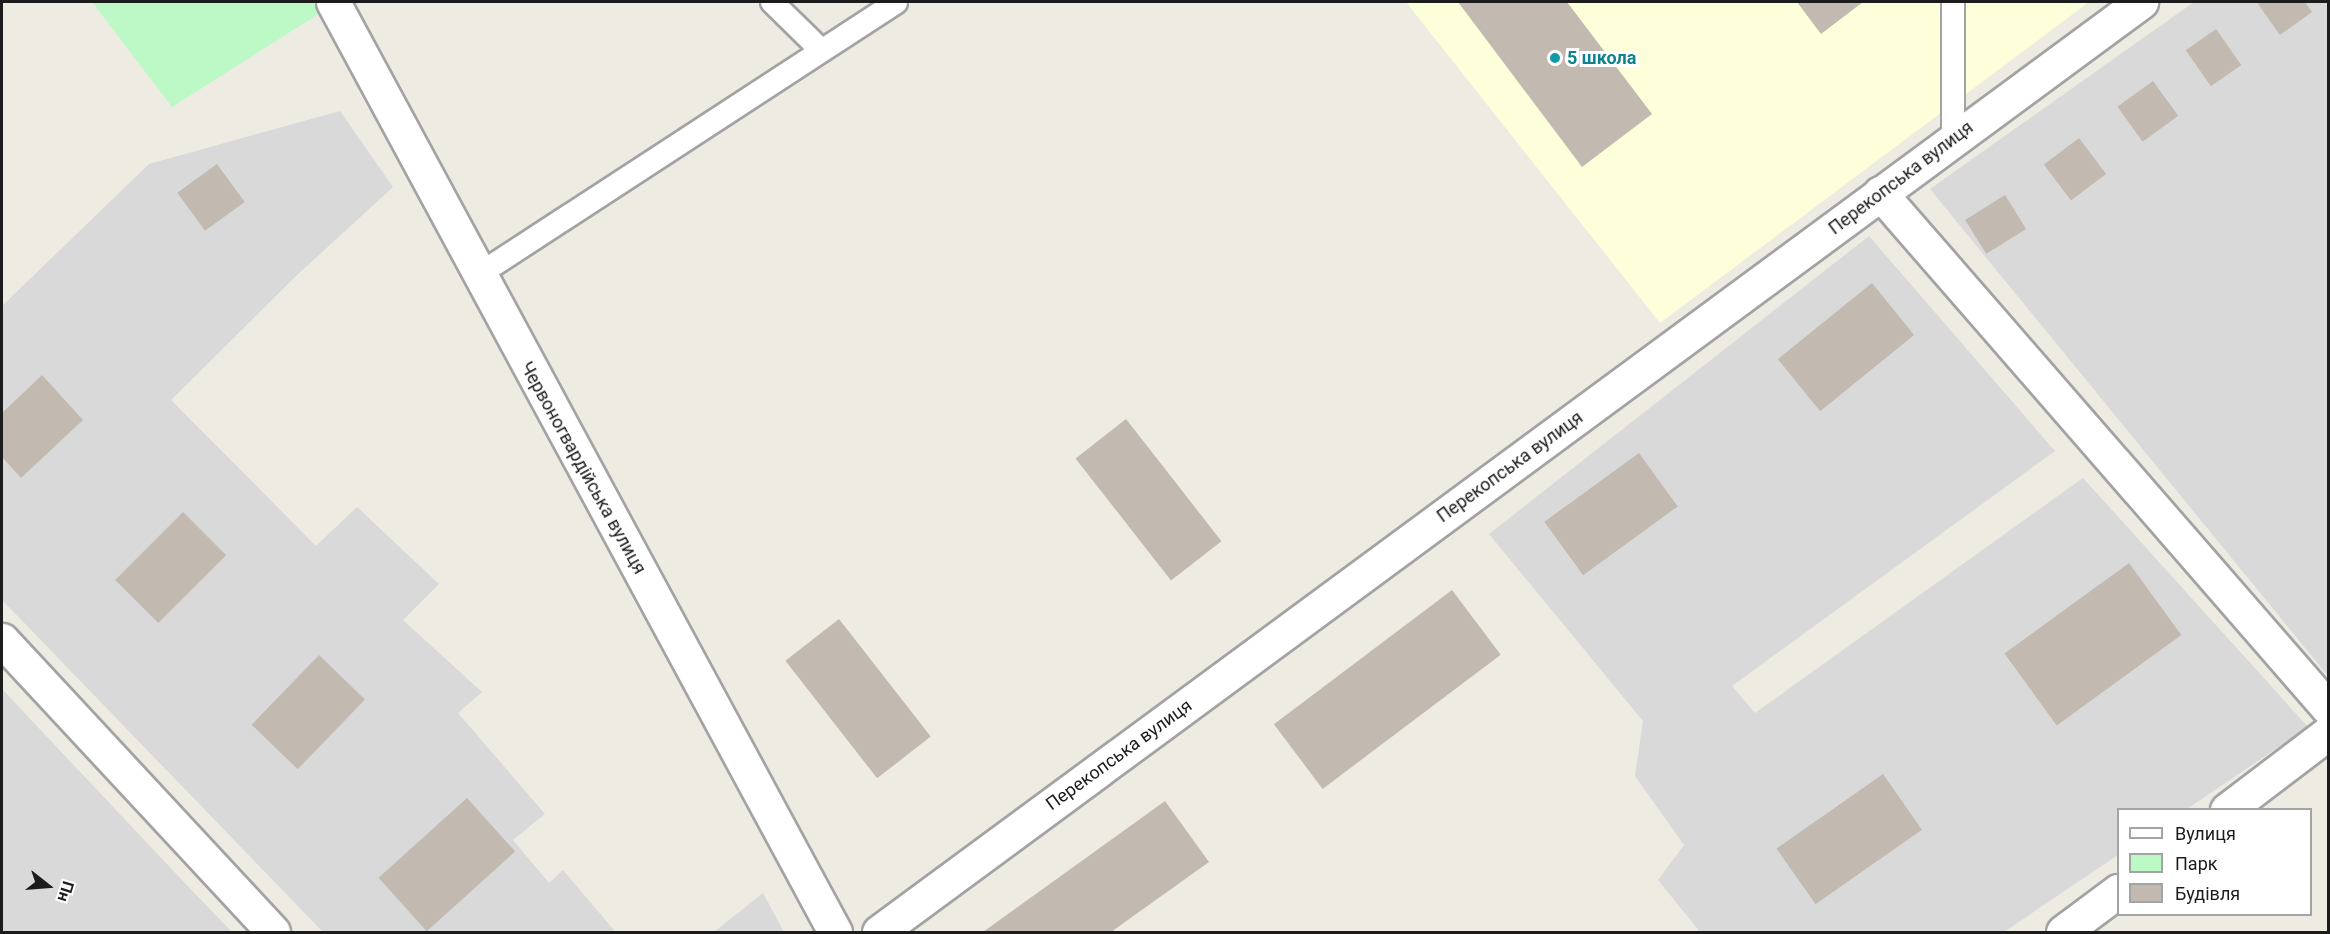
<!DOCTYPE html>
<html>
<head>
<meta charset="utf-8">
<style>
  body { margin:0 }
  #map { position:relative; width:2330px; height:934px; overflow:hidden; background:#eeebe2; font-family:Roboto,sans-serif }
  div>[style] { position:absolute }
  .residential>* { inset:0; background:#dad9d9 }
  .education>* { inset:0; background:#fcffda }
  .park>* { inset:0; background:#bdf9c7 }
  .building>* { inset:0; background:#c2bab1; transform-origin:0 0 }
  .roads { filter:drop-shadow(2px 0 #a3a3a3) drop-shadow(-2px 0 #a3a3a3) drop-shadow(0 2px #a3a3a3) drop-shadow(0 -2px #a3a3a3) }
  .lane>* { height:22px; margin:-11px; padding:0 11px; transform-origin:11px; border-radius:11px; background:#fff }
  .street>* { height:33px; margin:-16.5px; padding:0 16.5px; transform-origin:16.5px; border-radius:16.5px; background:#fff }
  .dots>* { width:16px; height:16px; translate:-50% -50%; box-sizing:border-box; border:3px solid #fff; border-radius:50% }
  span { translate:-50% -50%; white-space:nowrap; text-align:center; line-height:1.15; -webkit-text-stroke:6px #fff; paint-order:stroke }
  .culture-label { font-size:18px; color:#0d838f; font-weight:700 }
  .left { translate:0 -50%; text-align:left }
  .street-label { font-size:18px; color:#1c1c1c }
  .frame { position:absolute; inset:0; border:3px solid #1c1c1c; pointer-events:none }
  .legend { position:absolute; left:2117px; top:808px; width:195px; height:108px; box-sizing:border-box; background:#fff; border:2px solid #a4a4a4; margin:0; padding:8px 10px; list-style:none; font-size:18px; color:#1c1c1c }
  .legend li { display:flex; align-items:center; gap:12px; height:30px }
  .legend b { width:30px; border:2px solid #a4a4a4 }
  .north { position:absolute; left:18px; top:856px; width:60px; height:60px; -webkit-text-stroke:4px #fff; paint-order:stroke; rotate:107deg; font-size:16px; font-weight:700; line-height:24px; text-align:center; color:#1c1c1c }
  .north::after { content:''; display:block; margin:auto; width:21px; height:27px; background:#1c1c1c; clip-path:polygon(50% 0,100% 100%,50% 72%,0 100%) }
</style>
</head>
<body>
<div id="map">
  <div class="residential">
    <i style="clip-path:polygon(2194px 2px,2328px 2px,2328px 676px,1930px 189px)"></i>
    <i style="clip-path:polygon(340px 111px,393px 187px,295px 277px,171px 400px,316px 546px,357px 507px,439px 584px,403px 620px,482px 692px,458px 713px,545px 814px,513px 840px,549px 883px,563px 870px,614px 930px,611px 932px,323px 932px,2px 600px,2px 306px,149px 164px)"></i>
    <i style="clip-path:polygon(1869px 236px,2055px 451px,1732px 686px,1755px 713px,2083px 478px,2308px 727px,2187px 809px,2118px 810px,2118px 855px,2004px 932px,1700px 932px,1658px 880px,1684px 845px,1635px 776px,1643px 721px,1489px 534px)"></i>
    <i style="clip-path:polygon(2px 689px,182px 880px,232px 932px,2px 932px)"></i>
    <i style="clip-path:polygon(763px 893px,784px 932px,714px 932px)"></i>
  </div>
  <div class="education">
    <i style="clip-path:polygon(1406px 2px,2089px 2px,1660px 323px)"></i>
  </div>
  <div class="park">
    <i style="clip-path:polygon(92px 2px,313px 2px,320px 13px,172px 107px)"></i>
  </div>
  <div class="building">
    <i style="clip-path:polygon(1458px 2px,1567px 2px,1652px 114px,1582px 167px)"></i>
    <i style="clip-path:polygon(1797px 2px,1863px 2px,1821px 34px)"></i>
    <i style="clip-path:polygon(2262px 2px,2305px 2px,2312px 12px,2280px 35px,2258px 4px)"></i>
    <i style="left:2216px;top:29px;width:44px;height:37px;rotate:55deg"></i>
    <i style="left:2153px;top:81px;width:43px;height:44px;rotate:54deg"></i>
    <i style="left:2079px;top:138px;width:45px;height:44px;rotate:53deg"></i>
    <i style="left:217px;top:164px;width:47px;height:49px;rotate:54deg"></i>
    <i style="left:2005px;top:195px;width:40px;height:47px;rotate:58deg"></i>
    <i style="left:1872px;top:283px;width:67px;height:121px;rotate:51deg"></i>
    <i style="clip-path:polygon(42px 375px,83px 420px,21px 478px,2px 457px,2px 413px)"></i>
    <i style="left:1126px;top:419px;width:155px;height:64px;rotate:52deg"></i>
    <i style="left:1639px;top:453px;width:66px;height:117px;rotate:54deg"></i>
    <i style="left:183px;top:512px;width:61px;height:96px;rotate:45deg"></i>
    <i style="left:2129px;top:563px;width:89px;height:154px;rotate:54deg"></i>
    <i style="left:1452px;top:590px;width:81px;height:223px;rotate:53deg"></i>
    <i style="left:839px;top:619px;width:149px;height:68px;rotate:52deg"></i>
    <i style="left:319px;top:655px;width:64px;height:97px;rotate:44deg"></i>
    <i style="left:1883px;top:774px;width:68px;height:130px;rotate:55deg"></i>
    <i style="left:467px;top:798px;width:72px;height:119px;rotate:48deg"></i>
    <i style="clip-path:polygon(1165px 801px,1209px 862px,1111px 932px,983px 932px)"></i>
  </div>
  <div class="roads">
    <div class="lane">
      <i style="left:772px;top:2px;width:69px;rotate:44.4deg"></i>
      <i style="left:1953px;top:139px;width:137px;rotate:-90deg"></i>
      <i style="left:478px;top:275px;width:499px;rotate:-33.1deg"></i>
    </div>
    <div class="street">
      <i style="left:333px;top:2px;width:1057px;rotate:61.64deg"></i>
      <i style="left:1880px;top:193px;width:683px;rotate:48.98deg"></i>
      <i style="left:2px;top:640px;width:398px;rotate:47.1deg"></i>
      <i style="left:2227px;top:810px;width:127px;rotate:-37.3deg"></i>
      <i style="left:879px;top:932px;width:1568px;rotate:-36.39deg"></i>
      <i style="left:2063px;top:932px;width:69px;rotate:-36.7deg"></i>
    </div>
  </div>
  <div class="dots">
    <i style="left:1555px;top:58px;background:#0f9aa8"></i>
  </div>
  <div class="culture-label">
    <span class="left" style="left:1567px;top:58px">5 школа</span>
  </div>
  <div class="street-label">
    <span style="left:1901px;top:178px;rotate:-37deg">Перекопська вулиця</span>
    <span style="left:1510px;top:467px;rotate:-36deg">Перекопська вулиця</span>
    <span style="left:583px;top:468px;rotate:61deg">Червоногвардійська вулиця</span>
    <span style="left:1119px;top:755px;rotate:-36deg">Перекопська вулиця</span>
  </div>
  <div class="frame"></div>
  <ul class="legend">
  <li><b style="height:8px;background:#fff"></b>Вулиця</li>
  <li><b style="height:16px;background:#bdf9c7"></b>Парк</li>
  <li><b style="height:16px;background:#c2bab1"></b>Будівля</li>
  </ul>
  <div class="north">Пн</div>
</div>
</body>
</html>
